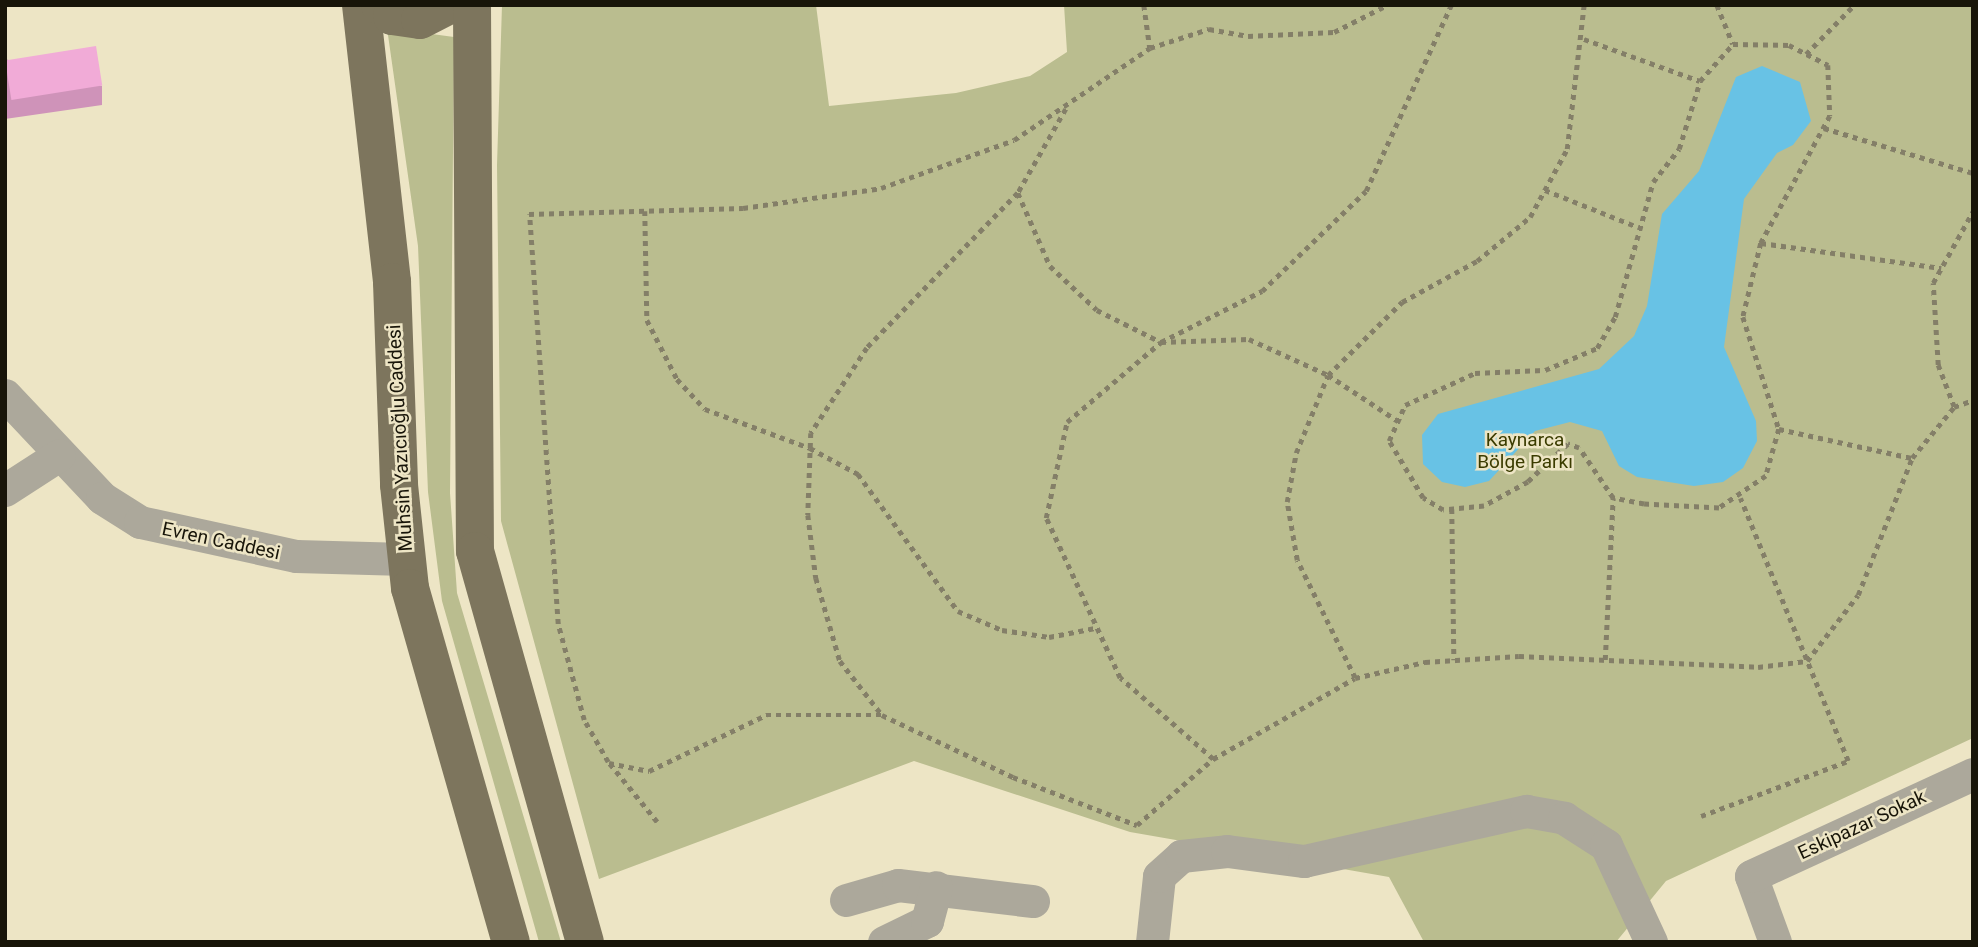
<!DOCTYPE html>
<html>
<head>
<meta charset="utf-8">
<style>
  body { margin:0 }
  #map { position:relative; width:1978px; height:947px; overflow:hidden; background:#ede5c5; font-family:Roboto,sans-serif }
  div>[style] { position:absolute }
  .green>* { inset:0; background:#babd8f }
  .water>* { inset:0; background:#68c2e5 }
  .path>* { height:4.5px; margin-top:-2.25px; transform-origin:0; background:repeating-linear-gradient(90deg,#847f68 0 5px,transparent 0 10px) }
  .minor>* { height:33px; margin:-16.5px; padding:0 16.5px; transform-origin:16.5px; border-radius:16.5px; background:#aca89b }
  .major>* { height:38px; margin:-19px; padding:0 19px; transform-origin:19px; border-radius:19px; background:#7d755d }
  .wall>* { inset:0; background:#cf93b9 }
  .building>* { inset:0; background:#f1abd7; transform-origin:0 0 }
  span { translate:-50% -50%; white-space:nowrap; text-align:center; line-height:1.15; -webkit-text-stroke:5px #ede5c5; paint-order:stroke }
  .street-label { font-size:19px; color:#181509 }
  .park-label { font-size:19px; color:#3b3c00 }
  .frame { position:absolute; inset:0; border:7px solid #181509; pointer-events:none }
</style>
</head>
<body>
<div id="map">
  <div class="green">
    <i style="clip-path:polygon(502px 5px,816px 5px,829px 106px,956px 93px,1030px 76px,1067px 52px,1064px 5px,1973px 5px,1973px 738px,1666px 881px,1616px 942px,1424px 942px,1389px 877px,1130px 832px,914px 761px,599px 879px,501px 521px,497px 165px)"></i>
    <i style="clip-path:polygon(387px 28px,454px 37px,450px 493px,457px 593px,561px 942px,539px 942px,442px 601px,428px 492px,418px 246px)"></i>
  </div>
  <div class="water">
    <i style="clip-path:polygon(1762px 66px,1800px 82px,1811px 121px,1793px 145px,1777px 153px,1744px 199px,1724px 347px,1756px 421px,1757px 441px,1743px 468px,1723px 482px,1694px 486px,1637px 477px,1619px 466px,1602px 431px,1570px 422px,1535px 431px,1489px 481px,1465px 487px,1442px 482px,1423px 464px,1422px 435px,1438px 414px,1599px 369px,1634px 336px,1647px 306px,1662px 214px,1699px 171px,1736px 77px)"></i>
  </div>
  <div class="path">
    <i style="left:1144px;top:5px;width:43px;rotate:82.1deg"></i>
    <i style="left:1717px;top:5px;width:42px;rotate:67.7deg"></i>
    <i style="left:1584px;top:39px;width:123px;rotate:19.9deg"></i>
    <i style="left:1733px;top:44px;width:56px;rotate:1deg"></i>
    <i style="left:1789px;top:45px;width:44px;rotate:27.1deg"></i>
    <i style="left:1828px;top:65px;width:51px;rotate:87.8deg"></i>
    <i style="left:1830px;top:116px;width:145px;rotate:118.5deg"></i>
    <i style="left:1761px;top:243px;width:76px;rotate:103.7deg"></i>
    <i style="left:1743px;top:317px;width:118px;rotate:72.2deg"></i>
    <i style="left:1779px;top:429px;width:49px;rotate:105.5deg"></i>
    <i style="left:1766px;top:476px;width:57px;rotate:145.8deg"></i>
    <i style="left:1719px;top:508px;width:75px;rotate:-176.9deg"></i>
    <i style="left:1644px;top:504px;width:32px;rotate:-169deg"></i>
    <i style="left:1613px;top:498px;width:60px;rotate:-124.2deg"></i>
    <i style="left:1579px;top:448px;width:12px;rotate:-160deg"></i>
    <i style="left:1568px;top:444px;width:55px;rotate:136.5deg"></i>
    <i style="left:1528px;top:482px;width:50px;rotate:151.4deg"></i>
    <i style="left:1484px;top:506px;width:41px;rotate:174.4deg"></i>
    <i style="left:1443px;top:510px;width:23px;rotate:-149deg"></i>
    <i style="left:1423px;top:498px;width:66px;rotate:-120.8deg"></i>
    <i style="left:1389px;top:441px;width:39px;rotate:-66deg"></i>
    <i style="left:1405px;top:405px;width:77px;rotate:-24.6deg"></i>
    <i style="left:1475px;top:373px;width:70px;rotate:-2.5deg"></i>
    <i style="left:1545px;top:370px;width:56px;rotate:-22.9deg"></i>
    <i style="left:1597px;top:348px;width:36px;rotate:-60deg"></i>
    <i style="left:1615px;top:317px;width:140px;rotate:-74.3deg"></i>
    <i style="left:1653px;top:182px;width:42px;rotate:-51.8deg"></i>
    <i style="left:1679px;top:149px;width:71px;rotate:-72.8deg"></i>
    <i style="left:1700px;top:81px;width:50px;rotate:-48.3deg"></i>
    <i style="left:1806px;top:54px;width:69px;rotate:-45.6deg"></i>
    <i style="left:1066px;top:109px;width:97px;rotate:119.7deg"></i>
    <i style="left:1018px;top:193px;width:216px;rotate:134.3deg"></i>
    <i style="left:867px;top:348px;width:102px;rotate:123.4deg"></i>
    <i style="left:811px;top:433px;width:82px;rotate:92.1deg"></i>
    <i style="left:808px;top:515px;width:64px;rotate:82.8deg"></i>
    <i style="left:816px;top:578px;width:86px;rotate:73.9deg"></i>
    <i style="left:840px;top:661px;width:68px;rotate:52.1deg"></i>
    <i style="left:882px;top:715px;width:145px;rotate:25.3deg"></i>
    <i style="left:1013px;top:777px;width:133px;rotate:21.2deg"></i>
    <i style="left:1137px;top:825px;width:101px;rotate:-41deg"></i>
    <i style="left:1213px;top:759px;width:163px;rotate:-29.7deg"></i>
    <i style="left:1355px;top:678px;width:72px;rotate:-12.9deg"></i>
    <i style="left:1425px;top:662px;width:94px;rotate:-3.7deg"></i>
    <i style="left:1519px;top:656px;width:239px;rotate:2.6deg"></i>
    <i style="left:1758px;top:667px;width:49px;rotate:-7deg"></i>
    <i style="left:1807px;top:661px;width:83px;rotate:-52.3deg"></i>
    <i style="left:1858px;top:595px;width:147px;rotate:-68.5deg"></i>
    <i style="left:1912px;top:458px;width:66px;rotate:-50.5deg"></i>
    <i style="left:1954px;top:407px;width:20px;rotate:-20deg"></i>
    <i style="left:1824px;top:128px;width:156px;rotate:16.8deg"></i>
    <i style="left:1545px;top:190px;width:100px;rotate:21.7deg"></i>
    <i style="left:1018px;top:193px;width:80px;rotate:66.3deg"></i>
    <i style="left:1050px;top:266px;width:64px;rotate:43.1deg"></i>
    <i style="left:1097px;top:310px;width:72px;rotate:26.6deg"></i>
    <i style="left:1161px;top:342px;width:113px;rotate:-26.8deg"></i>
    <i style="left:1262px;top:291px;width:144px;rotate:-43.9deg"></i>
    <i style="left:1366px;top:191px;width:205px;rotate:-65.4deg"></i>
    <i style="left:645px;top:211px;width:109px;rotate:88.9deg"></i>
    <i style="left:647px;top:320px;width:66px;rotate:63deg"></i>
    <i style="left:677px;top:379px;width:41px;rotate:47deg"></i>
    <i style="left:705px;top:409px;width:112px;rotate:20.4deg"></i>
    <i style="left:810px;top:448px;width:55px;rotate:28.4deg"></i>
    <i style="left:858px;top:474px;width:170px;rotate:53.9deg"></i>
    <i style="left:958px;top:611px;width:48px;rotate:23.4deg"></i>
    <i style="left:1002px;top:630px;width:48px;rotate:8.5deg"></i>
    <i style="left:1049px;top:637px;width:47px;rotate:-11.1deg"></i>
    <i style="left:1761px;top:243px;width:182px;rotate:7.9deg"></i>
    <i style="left:1954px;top:407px;width:45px;rotate:-110.9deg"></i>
    <i style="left:1938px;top:365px;width:82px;rotate:-93.5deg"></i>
    <i style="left:1933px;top:283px;width:82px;rotate:-60.9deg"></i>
    <i style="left:1779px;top:429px;width:136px;rotate:12.3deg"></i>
    <i style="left:1452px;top:509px;width:151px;rotate:89.2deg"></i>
    <i style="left:1605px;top:660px;width:162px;rotate:-87.2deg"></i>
    <i style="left:1355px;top:678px;width:131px;rotate:-116.2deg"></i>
    <i style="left:1297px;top:560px;width:59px;rotate:-99.8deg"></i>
    <i style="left:1287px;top:502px;width:50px;rotate:-79.6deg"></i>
    <i style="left:1296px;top:453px;width:84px;rotate:-67.7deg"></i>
    <i style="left:1328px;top:375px;width:104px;rotate:-44.6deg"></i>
    <i style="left:1402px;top:302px;width:85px;rotate:-28.7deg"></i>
    <i style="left:1477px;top:261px;width:69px;rotate:-39.7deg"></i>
    <i style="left:1530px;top:217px;width:77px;rotate:-61.4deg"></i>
    <i style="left:1567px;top:149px;width:145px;rotate:-83.3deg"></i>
    <i style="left:1213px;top:759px;width:123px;rotate:-138.9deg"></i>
    <i style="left:1120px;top:678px;width:176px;rotate:-114.8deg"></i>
    <i style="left:1046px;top:518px;width:98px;rotate:-77.7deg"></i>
    <i style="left:1067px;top:422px;width:123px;rotate:-40.4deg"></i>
    <i style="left:1161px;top:342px;width:88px;rotate:-2deg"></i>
    <i style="left:1249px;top:339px;width:87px;rotate:24.5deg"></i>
    <i style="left:1328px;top:375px;width:84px;rotate:33.3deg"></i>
    <i style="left:609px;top:763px;width:41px;rotate:11.3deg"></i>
    <i style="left:649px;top:771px;width:130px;rotate:-25.6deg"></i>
    <i style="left:766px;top:715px;width:115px"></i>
    <i style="left:1701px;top:816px;width:157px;rotate:-20.5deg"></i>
    <i style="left:1848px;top:761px;width:284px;rotate:-112.3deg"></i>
    <i style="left:657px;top:822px;width:77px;rotate:-129.2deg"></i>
    <i style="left:608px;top:762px;width:48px;rotate:-119.7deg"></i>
    <i style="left:584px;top:720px;width:99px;rotate:-105.2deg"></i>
    <i style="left:558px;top:624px;width:411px;rotate:-94deg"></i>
    <i style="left:529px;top:214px;width:214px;rotate:-1.6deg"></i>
    <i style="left:743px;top:208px;width:139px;rotate:-8.2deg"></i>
    <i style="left:881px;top:188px;width:141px;rotate:-19.8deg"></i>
    <i style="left:1014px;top:140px;width:164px;rotate:-34.1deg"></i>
    <i style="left:1150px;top:48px;width:62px;rotate:-17.9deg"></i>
    <i style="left:1209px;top:29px;width:40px;rotate:10deg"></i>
    <i style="left:1248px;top:36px;width:86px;rotate:-2.7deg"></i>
    <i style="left:1334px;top:32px;width:59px;rotate:-27deg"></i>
  </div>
  <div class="minor">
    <i style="left:5px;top:395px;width:141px;rotate:46.7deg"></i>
    <i style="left:102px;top:498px;width:45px;rotate:32.3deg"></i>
    <i style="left:140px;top:522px;width:160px;rotate:12.3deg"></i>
    <i style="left:296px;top:556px;width:109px;rotate:1.6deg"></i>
    <i style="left:5px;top:490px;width:64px;rotate:-32.9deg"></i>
    <i style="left:846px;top:900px;width:54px;rotate:-16.1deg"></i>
    <i style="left:898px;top:885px;width:136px;rotate:6.8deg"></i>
    <i style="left:884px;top:942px;width:48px;rotate:-26deg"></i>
    <i style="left:927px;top:921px;width:35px;rotate:-75deg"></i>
    <i style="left:1152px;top:942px;width:66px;rotate:-83.9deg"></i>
    <i style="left:1159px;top:876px;width:30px;rotate:-42deg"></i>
    <i style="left:1181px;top:856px;width:46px;rotate:-6.2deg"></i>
    <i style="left:1227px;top:851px;width:78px;rotate:7.4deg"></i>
    <i style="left:1304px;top:861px;width:228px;rotate:-12.7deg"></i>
    <i style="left:1526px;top:811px;width:39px;rotate:10deg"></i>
    <i style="left:1564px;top:818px;width:50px;rotate:32.7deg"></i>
    <i style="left:1606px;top:845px;width:107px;rotate:65.1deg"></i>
    <i style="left:1775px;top:942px;width:70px;rotate:-110deg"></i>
    <i style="left:1751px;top:876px;width:244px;rotate:-24.7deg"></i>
  </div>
  <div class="major">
    <i style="left:361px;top:5px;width:279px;rotate:83.6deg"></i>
    <i style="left:392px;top:282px;width:203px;rotate:88deg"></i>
    <i style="left:399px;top:485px;width:104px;rotate:83.9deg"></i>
    <i style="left:410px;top:588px;width:368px;rotate:74.1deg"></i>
    <i style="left:380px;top:5px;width:16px;rotate:43deg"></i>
    <i style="left:392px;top:16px;width:28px;rotate:8deg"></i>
    <i style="left:420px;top:20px;width:34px;rotate:-27deg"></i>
    <i style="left:472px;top:5px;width:546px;rotate:89.69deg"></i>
    <i style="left:475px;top:551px;width:406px;rotate:74.3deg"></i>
  </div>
  <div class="wall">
    <i style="clip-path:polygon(5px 59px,102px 86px,102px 105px,5px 119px)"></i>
  </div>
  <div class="building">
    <i style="left:96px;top:46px;width:40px;height:92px;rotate:81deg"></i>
  </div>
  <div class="street-label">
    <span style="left:400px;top:438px;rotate:-93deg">Muhsin Yazıcıoğlu Caddesi</span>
    <span style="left:221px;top:541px;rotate:12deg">Evren Caddesi</span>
    <span style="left:1862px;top:825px;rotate:-25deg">Eskipazar Sokak</span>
  </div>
  <div class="park-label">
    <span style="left:1525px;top:451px">Kaynarca<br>Bölge Parkı</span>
  </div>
  <div class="frame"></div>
</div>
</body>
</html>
